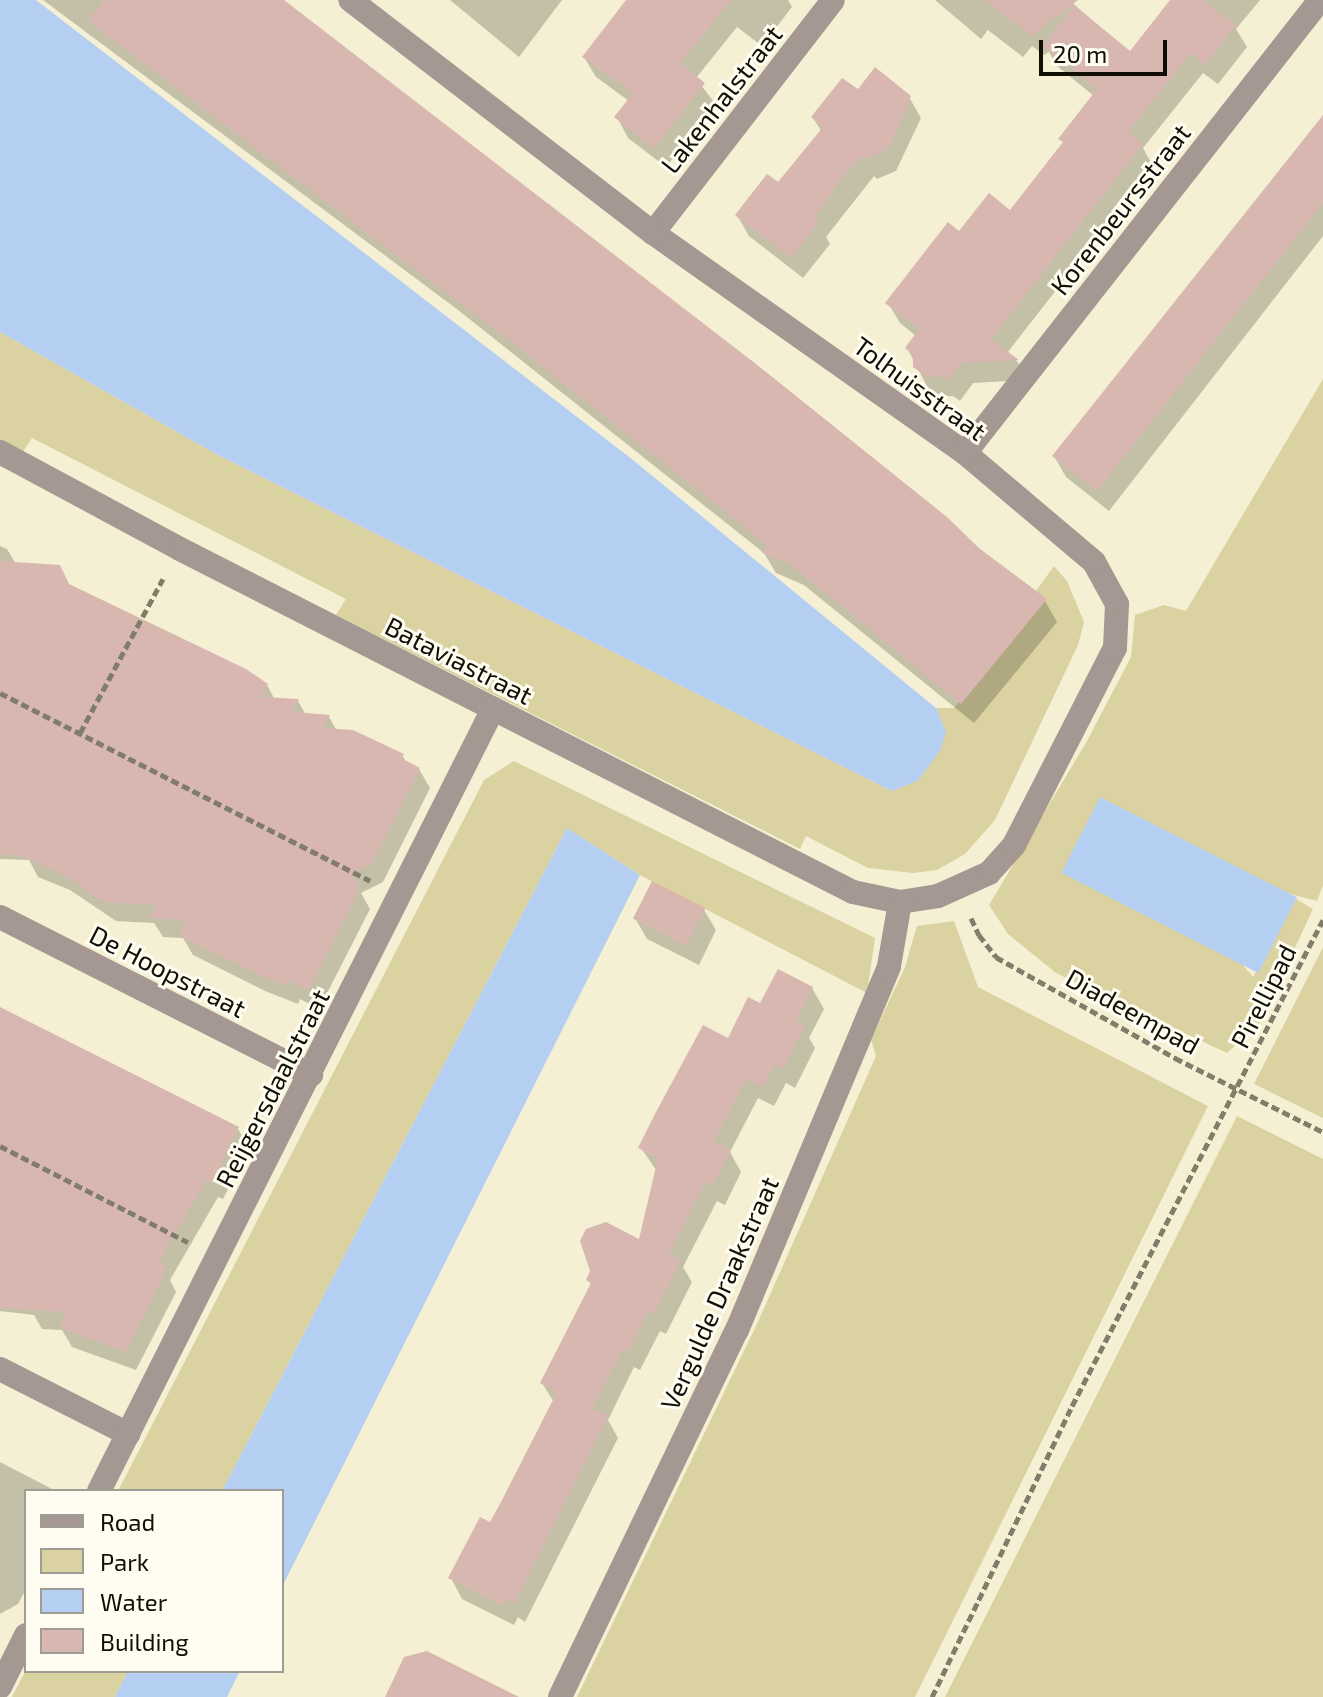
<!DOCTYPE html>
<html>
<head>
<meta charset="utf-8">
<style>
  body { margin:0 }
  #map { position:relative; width:1323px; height:1697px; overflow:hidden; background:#f5f0d3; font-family:"Exo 2",sans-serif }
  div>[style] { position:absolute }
  .green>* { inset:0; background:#dbd2a1 }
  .water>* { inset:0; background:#b5cff3; transform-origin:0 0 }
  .shadow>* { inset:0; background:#0003 }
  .building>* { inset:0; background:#d7b7b0; transform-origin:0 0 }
  .path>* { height:5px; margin-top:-2.5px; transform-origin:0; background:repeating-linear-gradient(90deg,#817d6a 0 8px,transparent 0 12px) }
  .street>* { height:24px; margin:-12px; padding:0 12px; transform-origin:12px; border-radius:12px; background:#a59892 }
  span { translate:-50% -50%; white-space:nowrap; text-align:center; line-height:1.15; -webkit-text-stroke:6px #fffdf1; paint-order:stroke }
  .street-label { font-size:26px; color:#100e05 }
  .legend { position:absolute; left:24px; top:1489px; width:260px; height:184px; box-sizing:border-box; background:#fffdf1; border:2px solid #9f9d93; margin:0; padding:10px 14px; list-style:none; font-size:24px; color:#100e05 }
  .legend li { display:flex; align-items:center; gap:16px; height:40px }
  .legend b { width:40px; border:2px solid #9f9d93 }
  .scale { position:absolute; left:1039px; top:40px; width:128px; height:36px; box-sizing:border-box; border:4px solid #100e05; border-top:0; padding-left:10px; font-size:24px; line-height:28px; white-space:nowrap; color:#100e05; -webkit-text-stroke:6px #fffdf1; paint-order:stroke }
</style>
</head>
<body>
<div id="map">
  <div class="green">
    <i style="clip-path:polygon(0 332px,218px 455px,892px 791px,945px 732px,936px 708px,954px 708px,1046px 600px,1036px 591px,1054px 566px,1067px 581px,1084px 622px,1078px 645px,995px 820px,965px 854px,937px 870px,913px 873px,868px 868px,806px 836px,800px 849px,336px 615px,346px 599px,32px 438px,22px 453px,0 442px)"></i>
    <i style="clip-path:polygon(1323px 379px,1323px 885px,1317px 901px,1283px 892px,1101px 798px,1253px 977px,1296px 899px,1313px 909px,1260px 1023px,1227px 1053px,1056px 973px,1008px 934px,989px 905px,1087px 741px,1131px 657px,1135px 615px,1164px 605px,1186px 611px)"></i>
    <i style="clip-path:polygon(514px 761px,875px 938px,867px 993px,640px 875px,567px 828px,222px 1491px,118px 1491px,484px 780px)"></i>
    <i style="clip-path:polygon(954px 921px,978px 987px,1208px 1106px,915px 1697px,577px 1697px,757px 1324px,876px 1056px,871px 1040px,905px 967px,917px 926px)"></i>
    <i style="clip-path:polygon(1323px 947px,1323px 1118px,1254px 1084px)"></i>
    <i style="clip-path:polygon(1237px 1116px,1323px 1159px,1323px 1697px,945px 1697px)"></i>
    <i style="clip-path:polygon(26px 1670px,26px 1671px,128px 1671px,115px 1697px,12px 1697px)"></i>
  </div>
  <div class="water">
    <i style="clip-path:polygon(0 0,36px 0,633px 460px,936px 708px,946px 732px,940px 751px,917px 781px,892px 791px,218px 455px,0 332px)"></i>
    <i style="left:1100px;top:797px;width:221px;height:85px;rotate:27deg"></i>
    <i style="clip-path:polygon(567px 828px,640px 875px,282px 1587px,282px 1491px,222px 1491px)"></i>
    <i style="clip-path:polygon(128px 1671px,240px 1671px,227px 1697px,115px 1697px)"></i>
  </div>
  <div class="shadow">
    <i style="clip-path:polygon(43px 0,278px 0,574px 224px,1045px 601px,1057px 622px,974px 723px,804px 585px,776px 573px,764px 553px,458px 310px)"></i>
    <i style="clip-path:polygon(450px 0,562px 0,519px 57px)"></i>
    <i style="clip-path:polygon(633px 0,788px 0,792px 7px,762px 46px,737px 27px,696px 78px,716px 105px,666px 167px,628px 138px,617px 117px,629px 101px,596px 77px,584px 57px)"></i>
    <i style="clip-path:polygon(935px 0,1069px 0,1131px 54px,1173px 0,1260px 0,1236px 29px,1247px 47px,1218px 84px,1203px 73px,1143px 148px,1153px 166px,1007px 353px,1017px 361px,1028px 380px,973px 383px,960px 401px,953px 396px,940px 397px,928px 388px,907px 348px,916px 336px,900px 323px,888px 303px,960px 234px,1011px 213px,1064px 144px,1061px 139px,1094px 96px,1057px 66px,1049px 52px,1044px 55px,1032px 46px,1023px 57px,988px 30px,981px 39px)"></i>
    <i style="clip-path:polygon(858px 91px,909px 97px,921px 118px,896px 171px,877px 179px,874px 176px,826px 237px,830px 244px,803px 278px,749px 236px,737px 215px,779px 185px,822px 132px,813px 118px)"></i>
    <i style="clip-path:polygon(1323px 118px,1323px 236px,1109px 511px,1066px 477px,1054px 456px)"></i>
    <i style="clip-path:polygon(0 546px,7px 549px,16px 564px,71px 587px,267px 685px,275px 700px,298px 701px,306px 715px,329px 717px,337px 731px,402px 755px,407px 763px,419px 769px,430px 788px,383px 882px,361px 893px,370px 909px,319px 1009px,300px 999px,298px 1004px,265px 991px,193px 955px,183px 938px,163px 937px,154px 923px,116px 921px,70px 890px,38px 877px,29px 860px,0 859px)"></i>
    <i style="clip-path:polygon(704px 910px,716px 930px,699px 965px,647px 939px,635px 918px)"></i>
    <i style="clip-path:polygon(812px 988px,824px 1009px,809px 1038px,815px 1048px,795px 1088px,786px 1083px,774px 1106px,758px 1098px,730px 1152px,741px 1172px,725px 1205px,717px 1201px,683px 1267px,692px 1282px,666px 1334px,660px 1331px,640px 1370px,634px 1367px,608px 1420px,618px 1438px,525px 1622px,518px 1617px,514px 1625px,462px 1599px,451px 1578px,490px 1524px,554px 1402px,542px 1383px,592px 1286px,588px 1280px,641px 1242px,657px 1171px,641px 1148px,761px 1006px)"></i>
    <i style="clip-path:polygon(0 1009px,238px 1129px,249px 1148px,223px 1199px,218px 1197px,170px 1280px,176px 1292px,136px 1370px,72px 1347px,62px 1330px,42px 1329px,34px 1315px,0 1311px)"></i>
    <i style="clip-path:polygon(0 1462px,56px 1491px,26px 1491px,26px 1589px,18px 1604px,0 1614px)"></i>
  </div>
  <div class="building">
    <i style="clip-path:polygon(103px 0,284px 0,756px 364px,947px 517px,980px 549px,1047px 599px,961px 704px,790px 564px,761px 552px,767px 545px,510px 341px,88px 21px)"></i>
    <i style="clip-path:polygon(626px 0,731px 0,680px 63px,705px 83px,654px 148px,614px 117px,633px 93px,582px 57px)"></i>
    <i style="clip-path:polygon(986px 0,1078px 0,1031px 36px)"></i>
    <i style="clip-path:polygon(1170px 0,1204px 0,1236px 25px,1205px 65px,1191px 53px,1128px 132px,1143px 144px,991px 339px,1019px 360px,962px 363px,948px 382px,940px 376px,927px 377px,913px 367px,913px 354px,905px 348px,919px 329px,885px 303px,948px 222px,959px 231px,989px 193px,1010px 210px,1063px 142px,1058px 139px,1097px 89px,1043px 46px,1074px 5px,1130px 51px)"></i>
    <i style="clip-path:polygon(875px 67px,911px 96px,892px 142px,881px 153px,864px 159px,861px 157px,849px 169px,815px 216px,819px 222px,791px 258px,735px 215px,767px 174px,778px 182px,823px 127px,811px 117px,842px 78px,858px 89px)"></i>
    <i style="clip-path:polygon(1323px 115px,1323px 203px,1097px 491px,1052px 456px)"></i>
    <i style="clip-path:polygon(0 561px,60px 565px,69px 584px,246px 669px,268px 684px,261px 697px,299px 699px,292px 712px,330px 715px,322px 728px,353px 730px,404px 754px,401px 758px,420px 768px,372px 863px,352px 873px,360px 888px,308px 991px,289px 981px,286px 986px,253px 972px,179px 936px,187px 920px,149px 918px,156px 905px,103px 902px,57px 871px,20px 856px,0 854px)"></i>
    <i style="left:652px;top:881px;width:60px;height:42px;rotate:27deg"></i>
    <i style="clip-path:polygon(778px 969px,813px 987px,796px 1021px,805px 1026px,783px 1069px,775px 1064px,763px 1087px,746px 1079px,714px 1141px,731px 1150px,713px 1186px,705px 1182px,669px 1254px,681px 1260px,654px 1314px,648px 1312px,628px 1351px,623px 1348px,592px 1409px,608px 1416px,514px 1604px,506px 1598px,503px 1606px,448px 1578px,480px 1517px,490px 1522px,501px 1502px,557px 1392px,540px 1383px,591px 1283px,586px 1280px,590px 1271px,580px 1241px,586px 1229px,606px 1222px,639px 1239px,658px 1158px,638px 1148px,656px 1112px,703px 1025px,728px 1038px,748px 997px,760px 1003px)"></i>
    <i style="clip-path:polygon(0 1007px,239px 1127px,212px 1182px,207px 1179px,160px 1260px,166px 1271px,126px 1352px,59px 1328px,66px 1312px,0 1308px)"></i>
    <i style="clip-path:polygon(427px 1651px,519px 1697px,385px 1697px,404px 1657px)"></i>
  </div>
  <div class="path">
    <i style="left:0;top:693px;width:415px;rotate:26.9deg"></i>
    <i style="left:80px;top:733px;width:175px;rotate:-61.7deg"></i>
    <i style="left:971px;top:918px;width:19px;rotate:65deg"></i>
    <i style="left:979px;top:935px;width:28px;rotate:52deg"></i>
    <i style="left:996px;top:957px;width:206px;rotate:29.4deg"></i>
    <i style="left:1175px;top:1058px;width:165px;rotate:26.6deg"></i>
    <i style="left:0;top:1146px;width:211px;rotate:27.1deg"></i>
    <i style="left:932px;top:1697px;width:323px;rotate:-64.3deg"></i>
    <i style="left:1072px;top:1406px;width:547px;rotate:-62.69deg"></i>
  </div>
  <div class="street">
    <i style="left:653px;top:233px;width:294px;rotate:-52.3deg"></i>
    <i style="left:0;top:452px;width:204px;rotate:28.3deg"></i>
    <i style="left:180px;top:549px;width:755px;rotate:27.01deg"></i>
    <i style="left:853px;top:892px;width:48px;rotate:12deg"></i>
    <i style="left:900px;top:902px;width:38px;rotate:-9deg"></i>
    <i style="left:938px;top:896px;width:56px;rotate:-24.3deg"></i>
    <i style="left:989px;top:873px;width:38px;rotate:-48deg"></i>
    <i style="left:1014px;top:845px;width:221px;rotate:-62.9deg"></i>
    <i style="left:1115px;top:648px;width:44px;rotate:-87.4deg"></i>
    <i style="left:1117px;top:604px;width:48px;rotate:-118.7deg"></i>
    <i style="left:1094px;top:562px;width:169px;rotate:-139.8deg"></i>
    <i style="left:965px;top:453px;width:382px;rotate:-144.8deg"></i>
    <i style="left:653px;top:233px;width:382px;rotate:-142.4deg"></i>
    <i style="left:965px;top:453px;width:576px;rotate:-51.92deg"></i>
    <i style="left:0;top:917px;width:349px;rotate:26.9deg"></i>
    <i style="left:0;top:1369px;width:144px;rotate:26.9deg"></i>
    <i style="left:99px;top:1491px;width:876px;rotate:-63.26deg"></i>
    <i style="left:0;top:1687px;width:58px;rotate:-63.4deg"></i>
    <i style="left:560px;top:1697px;width:407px;rotate:-64.3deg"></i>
    <i style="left:737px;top:1330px;width:394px;rotate:-67.3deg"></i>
    <i style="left:889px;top:966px;width:65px;rotate:-80.2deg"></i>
  </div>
  <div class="street-label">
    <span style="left:721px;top:99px;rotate:-52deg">Lakenhalstraat</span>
    <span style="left:1120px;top:209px;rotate:-52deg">Korenbeursstraat</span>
    <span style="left:920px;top:388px;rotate:36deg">Tolhuisstraat</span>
    <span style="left:459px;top:660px;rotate:27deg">Bataviastraat</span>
    <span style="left:168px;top:971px;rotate:27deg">De Hoopstraat</span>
    <span style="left:1263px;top:996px;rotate:-63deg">Pirellipad</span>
    <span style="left:1133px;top:1011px;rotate:29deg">Diadeempad</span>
    <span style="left:272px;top:1088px;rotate:-63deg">Reijgersdaalstraat</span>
    <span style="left:719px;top:1293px;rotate:-66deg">Vergulde Draakstraat</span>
  </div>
  <ul class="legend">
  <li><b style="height:10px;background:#a59892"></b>Road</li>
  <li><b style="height:22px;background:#dbd2a1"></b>Park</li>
  <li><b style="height:22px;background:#b5cff3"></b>Water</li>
  <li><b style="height:22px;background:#d7b7b0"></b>Building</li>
  </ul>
  <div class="scale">20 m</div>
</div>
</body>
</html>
